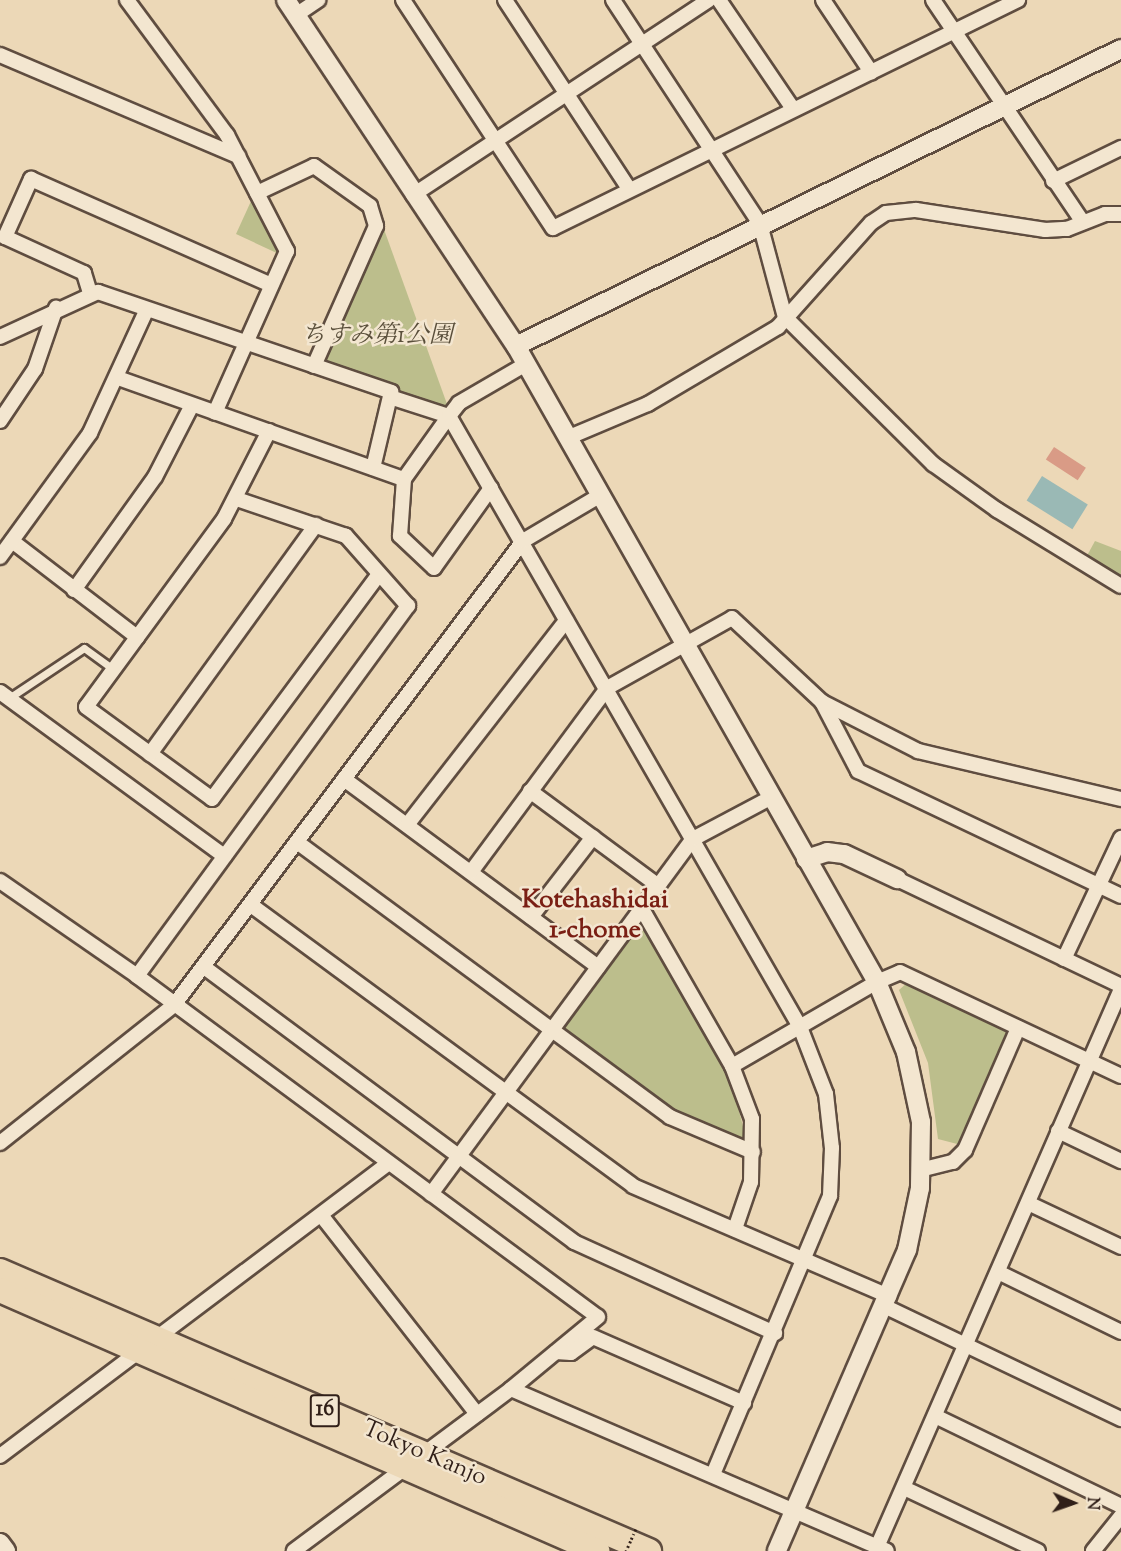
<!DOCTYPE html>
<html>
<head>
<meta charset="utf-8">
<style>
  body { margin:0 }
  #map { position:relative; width:1121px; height:1551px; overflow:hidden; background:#ecd8b7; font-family:"Sorts Mill Goudy","Noto Serif JP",serif }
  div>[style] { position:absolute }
  .green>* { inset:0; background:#bcbe8c }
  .water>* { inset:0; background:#9ab9b5; transform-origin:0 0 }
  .building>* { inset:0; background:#d99b86; transform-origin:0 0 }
  .roads { filter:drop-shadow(2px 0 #5f4d40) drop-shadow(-2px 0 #5f4d40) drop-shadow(0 2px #5f4d40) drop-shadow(0 -2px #5f4d40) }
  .lane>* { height:7px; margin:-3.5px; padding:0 3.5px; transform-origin:3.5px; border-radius:3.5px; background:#f3e6d0 }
  .street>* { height:14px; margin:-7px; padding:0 7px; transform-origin:7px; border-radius:7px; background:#f3e6d0 }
  .secondary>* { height:18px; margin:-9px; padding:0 9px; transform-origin:9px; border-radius:9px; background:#f3e6d0 }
  .highway>* { height:24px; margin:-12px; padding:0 12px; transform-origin:12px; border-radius:12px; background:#ecd8b7 }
  .path-bridge>* { height:3px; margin-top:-1.5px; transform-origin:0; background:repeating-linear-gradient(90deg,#301f18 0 1.5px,transparent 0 4.5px) }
  span { translate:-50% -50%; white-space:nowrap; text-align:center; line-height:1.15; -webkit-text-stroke:5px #f3e6d0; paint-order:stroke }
  .shield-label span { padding:2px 4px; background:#f3e6d0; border:2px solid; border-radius:4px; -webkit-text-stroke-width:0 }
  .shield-label { font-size:22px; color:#301f18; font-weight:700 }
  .park-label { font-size:24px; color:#5a4f3b; font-style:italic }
  .street-label { font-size:24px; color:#301f18 }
  .neighbourhood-label { font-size:26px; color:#7a1f14; font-weight:700 }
  .north { position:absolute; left:1043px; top:1473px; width:60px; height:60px; -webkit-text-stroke:4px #f3e6d0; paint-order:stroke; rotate:92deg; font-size:16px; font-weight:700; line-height:24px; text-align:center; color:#301f18 }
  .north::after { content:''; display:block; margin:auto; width:21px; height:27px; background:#301f18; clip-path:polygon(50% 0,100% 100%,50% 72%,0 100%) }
</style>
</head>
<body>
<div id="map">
  <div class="green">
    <i style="clip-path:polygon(252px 199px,281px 255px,236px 234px)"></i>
    <i style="clip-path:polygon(381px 221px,447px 404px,441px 409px,325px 364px,322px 355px)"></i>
    <i style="clip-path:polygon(1095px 541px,1121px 551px,1121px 579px,1083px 563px)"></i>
    <i style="clip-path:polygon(632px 931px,645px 931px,731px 1080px,746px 1138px,740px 1142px,669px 1111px,565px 1036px,565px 1025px)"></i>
    <i style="clip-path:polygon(908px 982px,1006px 1028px,1008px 1038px,961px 1145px,938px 1139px,928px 1063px,899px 990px)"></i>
  </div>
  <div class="water">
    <i style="left:1042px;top:476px;width:54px;height:29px;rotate:32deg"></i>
  </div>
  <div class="building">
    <i style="left:1054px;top:447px;width:38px;height:15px;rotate:33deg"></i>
  </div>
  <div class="roads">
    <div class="lane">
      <i style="left:9px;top:698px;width:90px;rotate:-33.7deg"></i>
      <i style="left:84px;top:648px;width:36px;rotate:36deg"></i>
    </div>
    <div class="street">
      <i style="left:127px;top:0;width:168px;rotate:53.5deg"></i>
      <i style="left:227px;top:135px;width:131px;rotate:62.7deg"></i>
      <i style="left:287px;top:251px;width:177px;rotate:114deg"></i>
      <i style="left:403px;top:0;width:273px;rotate:56.7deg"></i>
      <i style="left:553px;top:228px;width:518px;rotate:-26.12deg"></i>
      <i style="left:505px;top:0;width:227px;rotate:56.7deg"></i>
      <i style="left:613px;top:0;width:268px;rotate:56.7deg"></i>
      <i style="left:760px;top:224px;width:96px;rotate:75deg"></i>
      <i style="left:785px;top:317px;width:209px;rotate:44.8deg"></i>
      <i style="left:933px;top:464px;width:79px;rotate:35.7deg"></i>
      <i style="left:997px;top:510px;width:145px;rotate:31.5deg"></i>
      <i style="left:719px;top:0;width:132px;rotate:55.8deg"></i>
      <i style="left:823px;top:0;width:87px;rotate:56.3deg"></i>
      <i style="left:933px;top:0;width:268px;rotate:56deg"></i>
      <i style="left:296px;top:15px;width:27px;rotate:-34deg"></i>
      <i style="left:0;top:55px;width:259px;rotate:23deg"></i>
      <i style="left:1053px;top:181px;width:76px;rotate:-25.9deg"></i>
      <i style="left:257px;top:193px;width:63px;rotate:-25.3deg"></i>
      <i style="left:314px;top:166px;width:69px;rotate:35.5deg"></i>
      <i style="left:370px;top:206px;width:21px;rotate:73deg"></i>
      <i style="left:376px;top:226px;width:153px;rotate:113.9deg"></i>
      <i style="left:413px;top:195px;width:354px;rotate:-33.4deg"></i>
      <i style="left:90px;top:293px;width:21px;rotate:-107deg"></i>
      <i style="left:84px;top:273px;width:87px;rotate:-155.5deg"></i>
      <i style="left:5px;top:237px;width:64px;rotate:-65.9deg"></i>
      <i style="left:31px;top:179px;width:262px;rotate:23.8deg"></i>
      <i style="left:0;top:337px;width:108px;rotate:-24.7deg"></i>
      <i style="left:98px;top:292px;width:310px;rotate:18.8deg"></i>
      <i style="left:391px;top:392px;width:78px;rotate:103.3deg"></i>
      <i style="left:118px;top:378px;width:303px;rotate:19.5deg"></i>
      <i style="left:390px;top:397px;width:62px;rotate:17.9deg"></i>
      <i style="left:449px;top:416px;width:705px;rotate:60.12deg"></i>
      <i style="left:800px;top:1027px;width:72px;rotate:68.8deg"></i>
      <i style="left:826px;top:1094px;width:54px;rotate:83.7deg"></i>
      <i style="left:832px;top:1148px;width:48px;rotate:92.4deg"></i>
      <i style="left:830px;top:1196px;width:302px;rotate:112.8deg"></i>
      <i style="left:0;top:421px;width:63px;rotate:-56.1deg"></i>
      <i style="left:35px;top:369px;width:65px;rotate:-71deg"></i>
      <i style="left:269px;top:431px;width:99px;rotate:117.1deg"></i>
      <i style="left:224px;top:519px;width:233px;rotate:126.3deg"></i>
      <i style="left:86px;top:707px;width:156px;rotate:36.1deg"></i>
      <i style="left:212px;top:799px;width:280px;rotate:-53.4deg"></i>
      <i style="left:567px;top:438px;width:88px;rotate:-22.8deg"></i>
      <i style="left:648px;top:404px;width:151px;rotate:-30.6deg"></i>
      <i style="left:778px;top:327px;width:140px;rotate:-48.2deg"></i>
      <i style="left:871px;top:223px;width:18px;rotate:-34deg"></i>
      <i style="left:886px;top:213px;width:30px;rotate:-6deg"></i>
      <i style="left:916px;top:210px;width:131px;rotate:8.8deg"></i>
      <i style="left:1045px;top:230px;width:22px;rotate:-3deg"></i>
      <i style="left:1067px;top:229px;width:41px;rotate:-21.5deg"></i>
      <i style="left:1105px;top:214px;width:16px"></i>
      <i style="left:491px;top:488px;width:98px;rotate:125.5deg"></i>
      <i style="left:434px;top:568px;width:47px;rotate:-136.7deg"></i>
      <i style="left:400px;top:536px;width:57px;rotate:-86deg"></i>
      <i style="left:404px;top:479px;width:77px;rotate:-54.5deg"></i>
      <i style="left:449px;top:416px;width:16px;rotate:-52deg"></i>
      <i style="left:459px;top:403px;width:78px;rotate:-30.2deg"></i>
      <i style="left:12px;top:541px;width:158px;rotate:37.5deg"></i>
      <i style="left:0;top:557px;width:153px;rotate:-54deg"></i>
      <i style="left:90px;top:433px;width:136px;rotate:-65.3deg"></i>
      <i style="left:74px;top:590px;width:139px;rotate:-54.4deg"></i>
      <i style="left:155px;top:477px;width:81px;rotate:-62.8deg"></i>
      <i style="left:0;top:692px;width:278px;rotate:36.2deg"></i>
      <i style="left:822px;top:702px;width:78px;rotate:62.4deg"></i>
      <i style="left:858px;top:771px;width:291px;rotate:25.4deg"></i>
      <i style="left:150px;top:754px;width:283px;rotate:-54.1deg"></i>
      <i style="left:344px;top:779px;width:316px;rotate:36.5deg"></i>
      <i style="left:530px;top:791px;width:158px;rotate:36.5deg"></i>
      <i style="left:407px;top:825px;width:259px;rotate:-52.1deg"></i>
      <i style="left:297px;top:842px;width:463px;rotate:36.4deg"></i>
      <i style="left:670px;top:1117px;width:90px;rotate:22.9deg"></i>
      <i style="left:471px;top:872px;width:229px;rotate:-53.5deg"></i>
      <i style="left:607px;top:688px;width:143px;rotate:-29.2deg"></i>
      <i style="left:732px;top:618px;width:123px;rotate:43deg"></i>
      <i style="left:822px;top:702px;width:108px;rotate:27deg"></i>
      <i style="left:918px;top:751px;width:209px;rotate:13.3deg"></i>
      <i style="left:897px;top:879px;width:248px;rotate:25.5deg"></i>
      <i style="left:0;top:881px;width:167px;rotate:34.7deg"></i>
      <i style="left:137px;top:976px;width:573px;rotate:36.49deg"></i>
      <i style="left:598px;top:1317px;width:113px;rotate:140.4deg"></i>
      <i style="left:511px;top:1389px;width:271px;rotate:143.3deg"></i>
      <i style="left:251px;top:905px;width:474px;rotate:36.3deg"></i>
      <i style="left:633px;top:1186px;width:279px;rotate:23.3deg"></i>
      <i style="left:642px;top:909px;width:181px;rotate:60.2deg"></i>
      <i style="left:732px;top:1066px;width:57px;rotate:69.3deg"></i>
      <i style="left:752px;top:1119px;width:63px;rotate:90.9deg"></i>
      <i style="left:751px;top:1182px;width:50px;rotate:108.8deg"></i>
      <i style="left:531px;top:917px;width:101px;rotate:-52.2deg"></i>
      <i style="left:1064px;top:959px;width:134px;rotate:-64.8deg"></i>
      <i style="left:204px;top:967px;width:461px;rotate:36.6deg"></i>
      <i style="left:574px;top:1242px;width:221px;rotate:24.4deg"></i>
      <i style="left:137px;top:976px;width:459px;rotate:-53.8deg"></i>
      <i style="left:408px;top:606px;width:94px;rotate:-131.5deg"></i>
      <i style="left:346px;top:536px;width:115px;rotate:-161.3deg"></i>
      <i style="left:732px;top:1066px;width:168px;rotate:-30.1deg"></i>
      <i style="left:877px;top:982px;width:25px;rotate:-23deg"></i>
      <i style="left:900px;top:972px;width:244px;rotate:25.2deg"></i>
      <i style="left:1058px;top:1131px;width:70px;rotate:25.5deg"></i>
      <i style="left:0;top:1143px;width:222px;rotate:-38.4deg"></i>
      <i style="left:174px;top:1005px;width:581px;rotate:-53.05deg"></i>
      <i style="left:523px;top:541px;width:88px;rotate:-30.6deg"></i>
      <i style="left:920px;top:1170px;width:34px;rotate:-14deg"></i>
      <i style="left:953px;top:1162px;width:17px;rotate:-45deg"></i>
      <i style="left:965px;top:1150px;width:133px;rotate:-66.5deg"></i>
      <i style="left:431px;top:1194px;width:441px;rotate:-53.6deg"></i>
      <i style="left:693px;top:839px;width:87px;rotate:-28deg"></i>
      <i style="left:1028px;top:1203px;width:103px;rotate:25.3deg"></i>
      <i style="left:321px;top:1215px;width:253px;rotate:51.9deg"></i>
      <i style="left:998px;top:1272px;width:137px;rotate:26deg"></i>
      <i style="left:884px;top:1306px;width:263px;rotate:25.5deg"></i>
      <i style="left:556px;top:1352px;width:15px;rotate:4deg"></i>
      <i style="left:571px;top:1353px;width:27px;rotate:-36deg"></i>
      <i style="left:593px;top:1337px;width:165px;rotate:23.6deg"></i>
      <i style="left:511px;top:1389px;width:409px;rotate:23.3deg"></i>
      <i style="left:935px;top:1416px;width:207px;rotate:25.8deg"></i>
      <i style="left:0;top:1456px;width:487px;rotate:-37deg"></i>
      <i style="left:904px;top:1488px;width:148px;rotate:25.2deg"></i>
      <i style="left:877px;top:1547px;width:609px;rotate:-66.38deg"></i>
      <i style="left:1093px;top:1551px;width:45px;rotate:-51.3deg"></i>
    </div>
    <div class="secondary">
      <i style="left:286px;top:0;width:415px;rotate:56.4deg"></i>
      <i style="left:516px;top:346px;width:731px;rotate:60.42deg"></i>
      <i style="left:877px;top:982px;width:76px;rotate:67.5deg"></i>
      <i style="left:906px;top:1052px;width:72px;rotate:77.9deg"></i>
      <i style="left:921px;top:1122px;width:66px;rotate:90.9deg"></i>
      <i style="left:920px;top:1188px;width:63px;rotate:101.8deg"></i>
      <i style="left:907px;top:1250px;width:328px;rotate:113.4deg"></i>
      <i style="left:516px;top:346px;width:674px;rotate:-26.15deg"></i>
      <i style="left:806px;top:859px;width:22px;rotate:-18deg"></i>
      <i style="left:827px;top:852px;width:17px;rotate:7deg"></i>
      <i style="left:844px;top:854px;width:59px;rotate:25.3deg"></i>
      <i style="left:0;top:1543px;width:10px;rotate:53deg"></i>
    </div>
    <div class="highway">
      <i style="left:0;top:1271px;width:707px;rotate:23.34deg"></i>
      <i style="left:0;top:1290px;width:652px;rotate:23.61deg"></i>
    </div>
  </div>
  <div class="path-bridge">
    <i style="left:626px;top:1551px;width:27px;rotate:-66deg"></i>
  </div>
  <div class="shield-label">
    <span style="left:325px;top:1411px">16</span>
  </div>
  <div class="park-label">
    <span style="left:377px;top:337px">ちすみ第1公園</span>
  </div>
  <div class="street-label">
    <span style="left:424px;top:1454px;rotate:23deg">Tokyo Kanjo</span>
  </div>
  <div class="neighbourhood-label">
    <span style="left:595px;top:916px">Kotehashidai<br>1-chome</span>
  </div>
  <div class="north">N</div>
</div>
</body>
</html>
